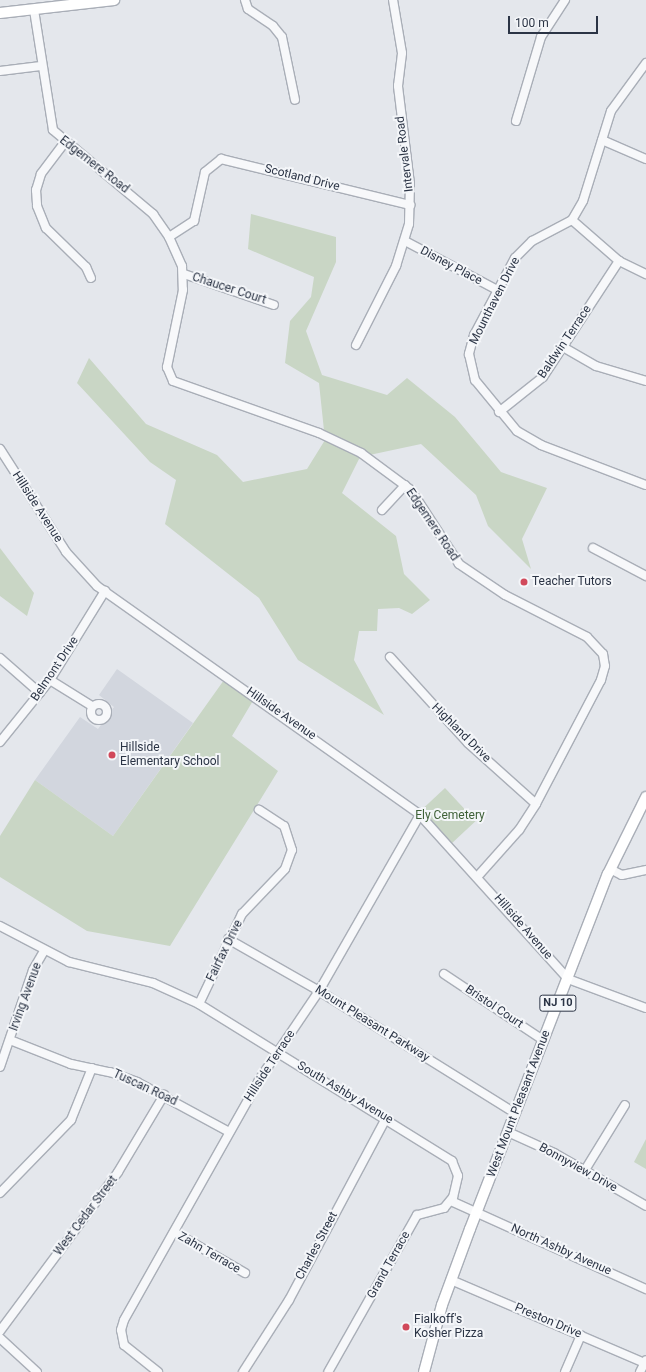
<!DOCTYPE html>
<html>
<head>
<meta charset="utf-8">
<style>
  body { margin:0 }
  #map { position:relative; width:646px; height:1372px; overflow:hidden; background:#e4e7ec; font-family:Roboto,sans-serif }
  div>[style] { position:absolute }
  .built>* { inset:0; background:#d2d6de }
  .green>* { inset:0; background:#c9d6c5; transform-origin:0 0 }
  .roads { filter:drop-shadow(1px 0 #a9aeb7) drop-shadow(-1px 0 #a9aeb7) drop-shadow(0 1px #a9aeb7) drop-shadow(0 -1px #a9aeb7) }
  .minor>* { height:8px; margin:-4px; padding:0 4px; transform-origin:4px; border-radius:4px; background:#f7f8fa }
  .minor>.ring { margin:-4px; padding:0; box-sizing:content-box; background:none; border:8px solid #f7f8fa; border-radius:50% }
  .major>* { height:10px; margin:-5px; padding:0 5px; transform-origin:5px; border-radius:5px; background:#fff }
  .dots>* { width:11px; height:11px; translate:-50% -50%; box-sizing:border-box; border:2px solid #f4f6f9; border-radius:50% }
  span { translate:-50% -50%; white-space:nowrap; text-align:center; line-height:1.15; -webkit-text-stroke:4px #f4f6f9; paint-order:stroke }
  .shield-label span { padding:1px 3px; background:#f4f6f9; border:1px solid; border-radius:3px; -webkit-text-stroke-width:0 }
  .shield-label { font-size:11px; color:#2b3445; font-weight:700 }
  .street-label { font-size:12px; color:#2b3445 }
  .poi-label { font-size:12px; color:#2b3445 }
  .left { translate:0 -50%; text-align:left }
  .park-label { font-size:12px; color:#3f6138 }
  .scale { position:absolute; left:508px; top:16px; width:90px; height:18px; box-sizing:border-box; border:2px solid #2b3445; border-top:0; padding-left:5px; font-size:12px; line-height:14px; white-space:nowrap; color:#2b3445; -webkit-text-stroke:3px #f4f6f9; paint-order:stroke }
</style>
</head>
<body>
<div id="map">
  <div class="built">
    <i style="clip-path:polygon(117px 669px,193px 723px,113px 836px,35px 780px,80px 717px,98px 729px,114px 707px,99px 695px)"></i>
  </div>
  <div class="green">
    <i style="clip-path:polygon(251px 214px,336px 237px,336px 262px,306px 331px,322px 375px,387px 395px,407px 378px,455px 417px,501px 472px,547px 488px,522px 539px,531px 569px,488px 526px,476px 495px,421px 444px,360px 457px,342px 493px,396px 536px,404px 574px,430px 600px,412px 614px,399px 608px,378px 609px,377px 631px,359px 631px,354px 660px,384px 715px,298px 660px,259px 598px,165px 524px,176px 480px,150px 462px,77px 383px,89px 358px,146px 424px,217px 455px,243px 482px,307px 469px,325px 440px,319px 383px,285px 363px,290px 321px,311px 297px,314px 277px,248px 249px)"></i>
    <i style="clip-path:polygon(0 548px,34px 593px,27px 616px,0 596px)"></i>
    <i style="clip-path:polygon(224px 680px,254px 699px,232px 736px,278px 771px,170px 946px,87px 931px,0 877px,0 836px,35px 780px,113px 836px)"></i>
    <i style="left:445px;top:788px;width:45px;height:33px;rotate:47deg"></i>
    <i style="clip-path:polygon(646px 1139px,646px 1169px,634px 1162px)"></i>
  </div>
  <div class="roads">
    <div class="minor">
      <i style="left:245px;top:0;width:9px;rotate:72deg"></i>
      <i style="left:248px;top:9px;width:30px;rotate:34deg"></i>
      <i style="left:273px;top:26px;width:14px;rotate:51deg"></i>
      <i style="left:282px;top:37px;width:64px;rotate:78.3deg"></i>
      <i style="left:34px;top:10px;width:121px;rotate:81deg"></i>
      <i style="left:53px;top:130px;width:131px;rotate:40deg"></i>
      <i style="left:153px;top:214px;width:28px;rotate:55deg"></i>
      <i style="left:169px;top:237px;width:32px;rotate:66deg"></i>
      <i style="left:182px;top:266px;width:24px;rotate:88deg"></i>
      <i style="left:183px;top:290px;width:79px;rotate:101.7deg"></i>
      <i style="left:167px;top:367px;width:15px;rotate:67deg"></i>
      <i style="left:173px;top:381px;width:155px;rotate:19.6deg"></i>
      <i style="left:319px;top:433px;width:47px;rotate:25.5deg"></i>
      <i style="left:361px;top:453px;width:62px;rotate:36.5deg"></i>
      <i style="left:411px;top:490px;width:88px;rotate:57deg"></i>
      <i style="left:459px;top:564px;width:55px;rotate:34deg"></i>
      <i style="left:505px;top:595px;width:92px;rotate:27.1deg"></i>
      <i style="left:587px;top:637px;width:23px;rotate:47deg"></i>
      <i style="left:603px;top:654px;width:12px;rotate:81deg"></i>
      <i style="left:605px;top:666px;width:15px;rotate:106deg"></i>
      <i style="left:601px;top:680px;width:140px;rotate:117.7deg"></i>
      <i style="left:536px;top:804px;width:31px;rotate:123deg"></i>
      <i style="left:519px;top:830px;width:62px;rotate:131.7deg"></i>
      <i style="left:646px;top:63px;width:59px;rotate:126.1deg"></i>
      <i style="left:611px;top:111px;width:94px;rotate:107.3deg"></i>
      <i style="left:583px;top:201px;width:22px;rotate:120deg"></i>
      <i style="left:572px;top:220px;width:45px;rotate:152.3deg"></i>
      <i style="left:532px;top:241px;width:24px;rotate:135deg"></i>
      <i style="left:515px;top:258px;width:87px;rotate:118deg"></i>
      <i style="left:474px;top:335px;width:20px;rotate:105deg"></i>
      <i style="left:469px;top:354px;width:27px;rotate:77deg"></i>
      <i style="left:475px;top:380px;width:66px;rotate:50.5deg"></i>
      <i style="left:517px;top:431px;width:28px;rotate:30deg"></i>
      <i style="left:541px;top:445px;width:112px;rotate:20.9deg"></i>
      <i style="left:0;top:71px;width:41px;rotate:-7deg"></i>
      <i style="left:516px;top:121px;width:88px;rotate:-73.4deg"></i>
      <i style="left:541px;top:37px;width:44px;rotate:-57deg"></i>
      <i style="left:602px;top:140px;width:48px;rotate:23.4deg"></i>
      <i style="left:65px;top:142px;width:40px;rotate:127deg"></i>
      <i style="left:41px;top:174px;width:17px;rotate:107deg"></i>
      <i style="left:36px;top:190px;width:16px;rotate:86deg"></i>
      <i style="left:37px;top:206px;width:24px;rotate:68deg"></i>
      <i style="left:46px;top:228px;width:56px;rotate:44.3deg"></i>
      <i style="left:86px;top:267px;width:12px;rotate:66deg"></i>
      <i style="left:572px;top:220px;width:62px;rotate:41.1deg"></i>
      <i style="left:619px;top:261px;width:30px;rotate:26deg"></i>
      <i style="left:169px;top:237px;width:30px;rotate:-33deg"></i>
      <i style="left:194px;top:221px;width:50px;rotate:-77.3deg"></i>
      <i style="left:205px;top:172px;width:21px;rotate:-39deg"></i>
      <i style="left:221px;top:159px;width:195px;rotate:13.7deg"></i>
      <i style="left:405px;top:241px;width:104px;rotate:28deg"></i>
      <i style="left:184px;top:274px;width:95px;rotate:19deg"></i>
      <i style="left:356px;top:345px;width:89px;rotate:-63.1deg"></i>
      <i style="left:396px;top:266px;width:44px;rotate:-72.8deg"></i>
      <i style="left:409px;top:224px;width:40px;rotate:-88.6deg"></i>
      <i style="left:410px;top:184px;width:99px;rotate:-97deg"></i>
      <i style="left:398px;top:86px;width:33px;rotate:-83deg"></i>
      <i style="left:402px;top:53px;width:54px;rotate:-99.6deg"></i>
      <i style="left:563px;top:347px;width:38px;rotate:30deg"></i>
      <i style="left:596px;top:366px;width:52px;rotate:16.7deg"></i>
      <i style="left:499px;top:412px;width:56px;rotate:-38.5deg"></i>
      <i style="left:543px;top:377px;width:139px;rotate:-56.8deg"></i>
      <i style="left:0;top:449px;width:122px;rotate:57.3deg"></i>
      <i style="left:66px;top:552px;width:46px;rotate:47.6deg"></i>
      <i style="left:97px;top:586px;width:396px;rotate:35.3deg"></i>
      <i style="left:420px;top:815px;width:221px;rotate:47.9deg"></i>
      <i style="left:568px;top:979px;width:83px;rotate:20.4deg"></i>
      <i style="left:382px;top:510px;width:34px;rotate:-47deg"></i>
      <i style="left:593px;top:548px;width:60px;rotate:27.8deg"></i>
      <i style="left:390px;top:657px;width:116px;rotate:47.8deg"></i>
      <i style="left:468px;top:743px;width:91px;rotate:41.9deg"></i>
      <i style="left:0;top:658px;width:53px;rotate:41.2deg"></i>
      <i style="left:50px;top:680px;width:49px;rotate:31.8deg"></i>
      <i class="ring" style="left:91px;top:704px;width:8px;height:8px"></i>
      <i style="left:0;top:742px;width:80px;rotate:-51.1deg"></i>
      <i style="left:50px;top:680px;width:105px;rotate:-58.3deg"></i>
      <i style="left:610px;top:869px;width:13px;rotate:27deg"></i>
      <i style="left:622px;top:875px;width:25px;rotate:-12deg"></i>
      <i style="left:0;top:926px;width:78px;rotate:27.6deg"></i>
      <i style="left:69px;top:962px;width:87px;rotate:14deg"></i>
      <i style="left:153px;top:983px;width:51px;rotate:24.5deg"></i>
      <i style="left:199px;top:1004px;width:298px;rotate:31.8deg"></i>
      <i style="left:452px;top:1161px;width:16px;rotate:68deg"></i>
      <i style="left:458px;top:1176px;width:22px;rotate:103deg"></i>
      <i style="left:453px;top:1197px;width:14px;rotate:129deg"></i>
      <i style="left:444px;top:1208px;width:28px;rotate:165deg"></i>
      <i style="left:417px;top:1215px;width:180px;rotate:119.5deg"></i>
      <i style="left:228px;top:939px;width:105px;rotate:29.7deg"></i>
      <i style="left:319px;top:991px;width:231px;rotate:31.9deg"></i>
      <i style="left:444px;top:974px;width:119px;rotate:33.7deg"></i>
      <i style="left:199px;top:1004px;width:100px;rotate:-64.5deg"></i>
      <i style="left:242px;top:914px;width:62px;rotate:-46.3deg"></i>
      <i style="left:285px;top:869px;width:20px;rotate:-70deg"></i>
      <i style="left:292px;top:850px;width:25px;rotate:-108deg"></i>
      <i style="left:284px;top:826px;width:30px;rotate:-147deg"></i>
      <i style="left:10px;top:1040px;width:66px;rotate:21.5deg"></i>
      <i style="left:71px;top:1064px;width:40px;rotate:12deg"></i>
      <i style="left:110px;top:1072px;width:29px;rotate:20deg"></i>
      <i style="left:137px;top:1082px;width:105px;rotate:28.5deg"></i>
      <i style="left:0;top:1067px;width:102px;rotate:-71.2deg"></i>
      <i style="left:33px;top:970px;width:22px;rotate:-60deg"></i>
      <i style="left:508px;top:1132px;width:51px;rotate:24.5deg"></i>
      <i style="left:554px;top:1153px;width:106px;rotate:29.9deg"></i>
      <i style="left:585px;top:1170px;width:76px;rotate:-58.4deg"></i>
      <i style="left:0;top:1193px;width:102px;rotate:-45.8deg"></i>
      <i style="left:71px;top:1120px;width:56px;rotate:-68deg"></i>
      <i style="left:451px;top:1201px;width:214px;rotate:24.3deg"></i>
      <i style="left:174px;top:1232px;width:82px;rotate:30deg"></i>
      <i style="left:451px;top:1280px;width:211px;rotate:23.2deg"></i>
      <i style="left:0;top:1331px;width:198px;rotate:-53.4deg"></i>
      <i style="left:118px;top:1172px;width:90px;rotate:-59.1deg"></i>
      <i style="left:0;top:1338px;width:50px;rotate:42.6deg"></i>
      <i style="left:158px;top:1372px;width:43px;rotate:-141.5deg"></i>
      <i style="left:124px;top:1345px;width:15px;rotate:-101deg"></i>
      <i style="left:121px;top:1330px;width:10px;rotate:-73deg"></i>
      <i style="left:124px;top:1320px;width:275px;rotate:-60.6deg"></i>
      <i style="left:259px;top:1080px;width:107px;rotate:-56deg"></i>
      <i style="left:319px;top:991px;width:203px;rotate:-60.2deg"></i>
      <i style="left:243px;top:1372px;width:85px;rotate:-57.4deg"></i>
      <i style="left:289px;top:1300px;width:206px;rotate:-61.9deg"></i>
      <i style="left:565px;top:1372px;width:40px;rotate:-66.6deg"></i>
      <i style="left:640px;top:1372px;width:13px;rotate:-63deg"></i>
    </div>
    <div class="major">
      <i style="left:0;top:13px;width:115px;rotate:-6.5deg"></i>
      <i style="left:424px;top:1372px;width:69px;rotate:-75deg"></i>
      <i style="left:442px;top:1305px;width:81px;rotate:-69.8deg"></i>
      <i style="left:470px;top:1229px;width:381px;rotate:-68.8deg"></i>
      <i style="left:608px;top:874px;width:86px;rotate:-63.7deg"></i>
    </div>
  </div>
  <div class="dots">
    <i style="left:524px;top:582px;background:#d1495b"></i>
    <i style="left:112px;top:755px;background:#d1495b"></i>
    <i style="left:406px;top:1327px;background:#d1495b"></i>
  </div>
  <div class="shield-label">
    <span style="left:558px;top:1003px">NJ 10</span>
  </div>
  <div class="street-label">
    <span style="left:405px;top:154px;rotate:-97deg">Intervale Road</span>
    <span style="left:94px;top:165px;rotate:38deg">Edgemere Road</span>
    <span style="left:302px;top:178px;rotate:14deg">Scotland Drive</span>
    <span style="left:451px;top:266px;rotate:28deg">Disney Place</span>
    <span style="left:229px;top:289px;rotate:18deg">Chaucer Court</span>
    <span style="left:495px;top:301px;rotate:-63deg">Mounthaven Drive</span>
    <span style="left:565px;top:342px;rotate:-56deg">Baldwin Terrace</span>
    <span style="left:37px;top:507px;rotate:57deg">Hillside Avenue</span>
    <span style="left:432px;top:525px;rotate:56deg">Edgemere Road</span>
    <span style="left:55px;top:669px;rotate:-56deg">Belmont Drive</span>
    <span style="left:281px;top:714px;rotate:35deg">Hillside Avenue</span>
    <span style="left:461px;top:733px;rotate:45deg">Highland Drive</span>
    <span style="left:523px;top:927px;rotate:49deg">Hillside Avenue</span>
    <span style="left:225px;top:951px;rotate:-64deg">Fairfax Drive</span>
    <span style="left:26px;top:997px;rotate:-70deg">Irving Avenue</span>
    <span style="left:494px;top:1007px;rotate:34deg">Bristol Court</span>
    <span style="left:372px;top:1024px;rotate:32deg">Mount Pleasant Parkway</span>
    <span style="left:270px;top:1066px;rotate:-57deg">Hillside Terrace</span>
    <span style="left:145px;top:1088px;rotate:25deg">Tuscan Road</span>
    <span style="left:345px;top:1093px;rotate:31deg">South Ashby Avenue</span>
    <span style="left:519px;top:1104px;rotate:-69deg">West Mount Pleasant Avenue</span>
    <span style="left:578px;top:1168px;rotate:29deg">Bonnyview Drive</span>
    <span style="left:86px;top:1216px;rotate:-53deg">West Cedar Street</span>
    <span style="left:317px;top:1246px;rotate:-62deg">Charles Street</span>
    <span style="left:561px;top:1250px;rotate:24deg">North Ashby Avenue</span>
    <span style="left:209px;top:1253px;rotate:30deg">Zahn Terrace</span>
    <span style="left:389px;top:1265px;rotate:-61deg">Grand Terrace</span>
    <span style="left:548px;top:1321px;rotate:23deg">Preston Drive</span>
  </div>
  <div class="poi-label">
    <span class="left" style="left:532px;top:582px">Teacher Tutors</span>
    <span class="left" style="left:120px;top:755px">Hillside<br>Elementary School</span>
    <span class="left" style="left:414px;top:1327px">Fialkoff's<br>Kosher Pizza</span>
  </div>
  <div class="park-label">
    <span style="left:450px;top:816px">Ely Cemetery</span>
  </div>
  <div class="scale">100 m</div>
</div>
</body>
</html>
